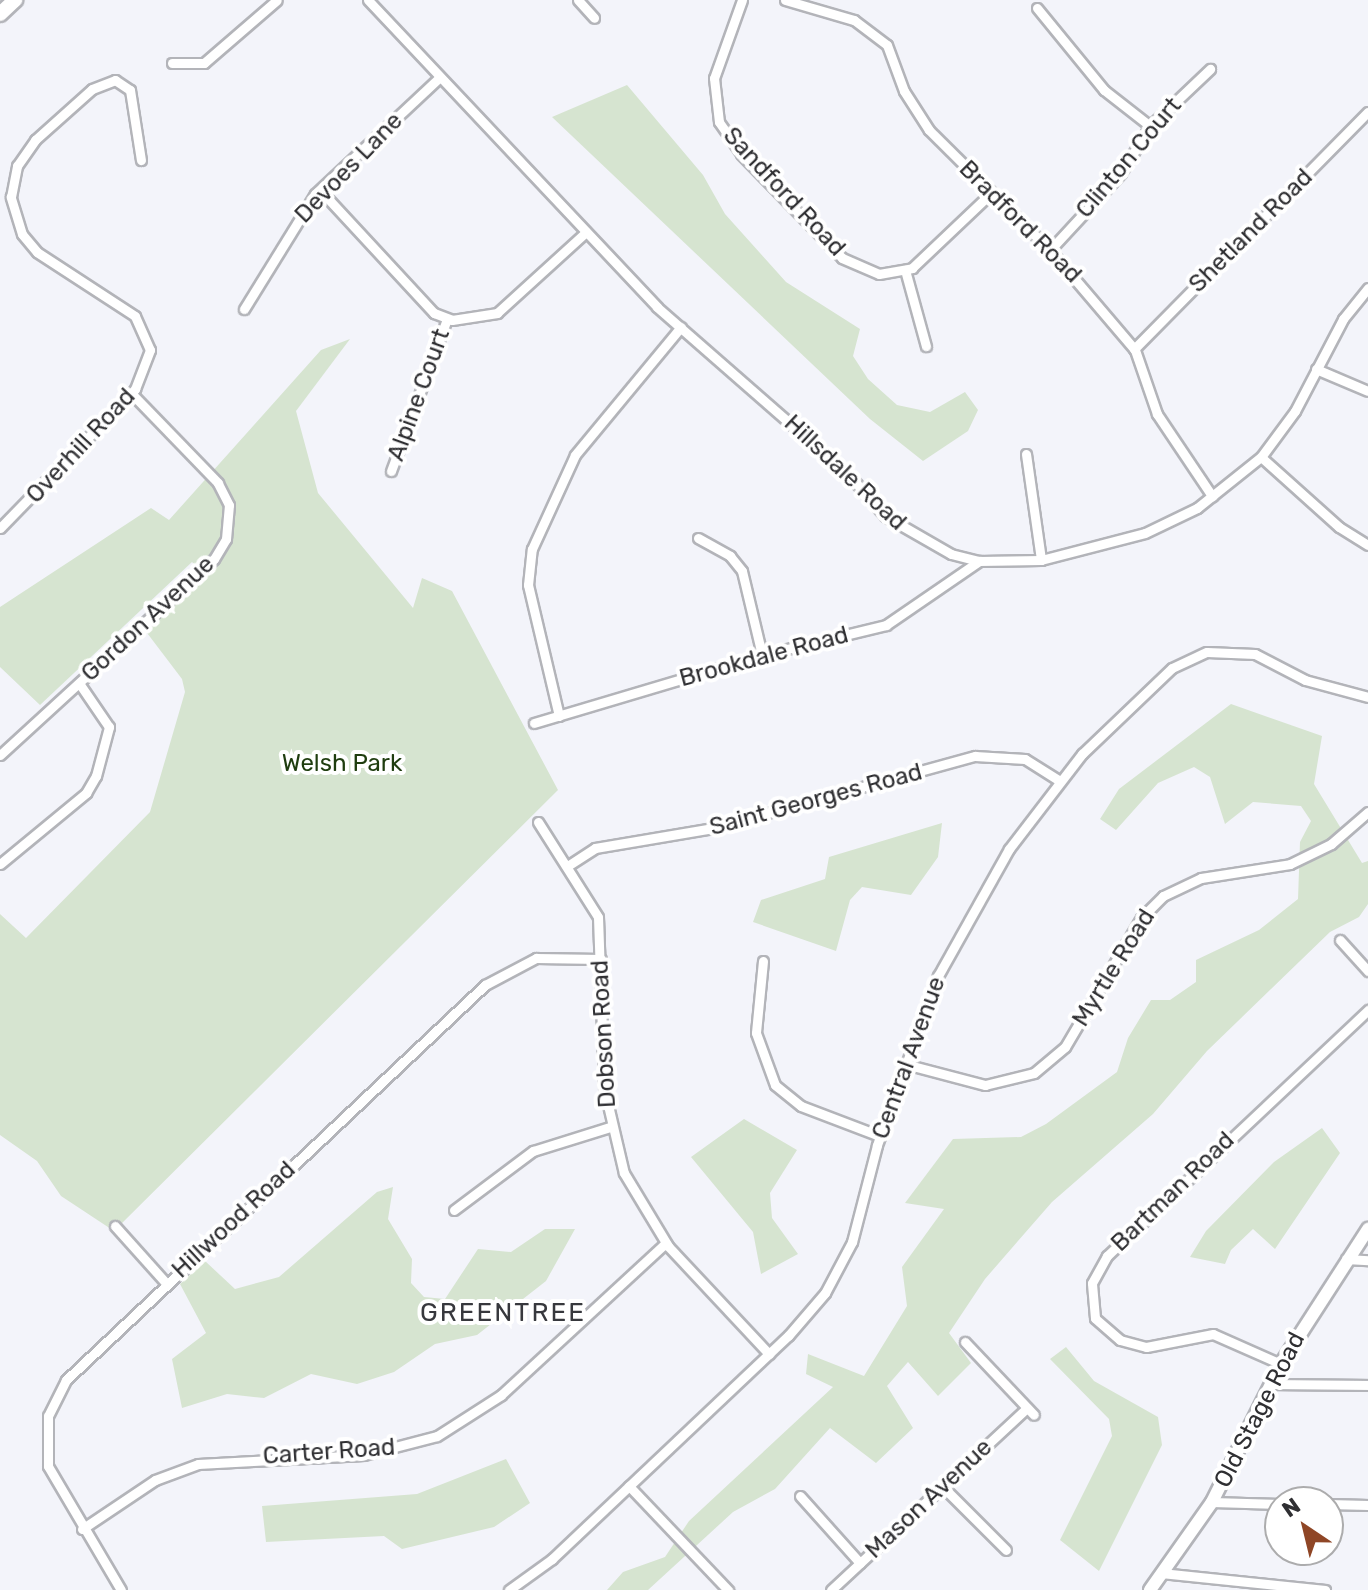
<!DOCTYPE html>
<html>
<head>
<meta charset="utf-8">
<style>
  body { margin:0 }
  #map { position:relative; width:1368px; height:1590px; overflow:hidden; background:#f3f4fa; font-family:Rubik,sans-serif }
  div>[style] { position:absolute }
  .green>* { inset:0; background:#d6e4d0 }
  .roads { filter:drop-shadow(2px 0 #b3b4b9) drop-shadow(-2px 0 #b3b4b9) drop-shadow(0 2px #b3b4b9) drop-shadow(0 -2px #b3b4b9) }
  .minor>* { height:9px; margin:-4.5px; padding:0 4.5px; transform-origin:4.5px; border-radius:4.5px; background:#fff }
  .tertiary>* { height:12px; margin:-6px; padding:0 6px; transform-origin:6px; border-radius:6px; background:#fff }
  .secondary>* { height:14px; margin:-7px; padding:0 7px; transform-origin:7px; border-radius:7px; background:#fff }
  span { translate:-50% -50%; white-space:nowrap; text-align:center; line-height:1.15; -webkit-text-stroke:8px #fff; paint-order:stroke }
  .street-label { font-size:24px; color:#2f2f32 }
  .park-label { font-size:24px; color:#1f3d0f }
  .neighbourhood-label { font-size:26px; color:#37383d; letter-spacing:2px }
  .north { position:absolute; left:1264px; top:1486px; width:80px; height:80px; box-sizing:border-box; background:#fff; border:2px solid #acacad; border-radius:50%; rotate:325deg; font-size:22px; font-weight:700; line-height:32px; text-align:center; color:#2f2f32 }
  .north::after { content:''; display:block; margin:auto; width:28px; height:36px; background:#8f4626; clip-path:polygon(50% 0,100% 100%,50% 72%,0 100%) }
</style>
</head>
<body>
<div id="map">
  <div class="green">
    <i style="clip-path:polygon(627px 85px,703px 175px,725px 214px,786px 282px,860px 329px,853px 356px,868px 379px,897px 405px,930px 412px,965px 392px,978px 410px,968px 431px,923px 461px,870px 419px,552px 117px)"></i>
    <i style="clip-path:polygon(350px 339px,296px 411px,318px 493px,413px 608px,422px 578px,452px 591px,558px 790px,114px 1231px,61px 1196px,37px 1161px,0 1135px,0 914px,26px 938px,150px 812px,185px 692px,182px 679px,141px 625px,200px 570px,192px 562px,40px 705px,0 667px,0 607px,151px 508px,169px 520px,321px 350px)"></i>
    <i style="clip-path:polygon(1231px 704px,1322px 736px,1314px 784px,1362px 863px,1368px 861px,1368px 904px,1359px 917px,1330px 932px,1207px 1051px,1153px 1114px,1052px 1202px,985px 1279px,949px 1333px,971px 1363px,938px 1396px,908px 1362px,887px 1386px,913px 1428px,876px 1463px,830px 1428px,775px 1489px,733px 1512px,648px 1590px,607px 1590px,623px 1572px,665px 1557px,689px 1521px,833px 1387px,806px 1374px,808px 1354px,864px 1376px,907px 1306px,902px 1267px,944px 1209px,905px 1203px,953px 1139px,1021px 1137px,1046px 1124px,1117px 1072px,1128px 1038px,1151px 1000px,1170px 1000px,1196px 982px,1196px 960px,1259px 930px,1298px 899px,1300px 842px,1311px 821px,1301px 806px,1253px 802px,1225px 824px,1210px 777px,1194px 767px,1158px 783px,1116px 830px,1100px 819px,1119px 789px)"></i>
    <i style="clip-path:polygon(942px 823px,938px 857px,911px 895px,862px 887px,850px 900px,836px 951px,753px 922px,761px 900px,825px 879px,829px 857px)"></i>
    <i style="clip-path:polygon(744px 1119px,797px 1150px,770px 1193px,772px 1218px,798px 1254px,761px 1274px,753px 1232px,691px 1157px)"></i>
    <i style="clip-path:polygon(1322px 1128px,1340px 1153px,1275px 1249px,1253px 1229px,1231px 1250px,1225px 1264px,1190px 1257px,1206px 1231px,1274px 1162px)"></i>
    <i style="clip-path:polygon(393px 1187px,388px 1219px,412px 1259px,411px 1283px,424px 1297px,445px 1299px,478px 1249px,511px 1252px,545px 1229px,575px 1229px,546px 1281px,477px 1335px,435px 1344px,394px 1372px,357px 1384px,311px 1374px,264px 1398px,227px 1394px,182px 1408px,172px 1359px,206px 1333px,180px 1284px,205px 1261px,235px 1289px,279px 1277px,377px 1192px)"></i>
    <i style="clip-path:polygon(1066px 1347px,1094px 1381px,1158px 1417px,1162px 1445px,1099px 1571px,1060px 1540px,1112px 1436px,1109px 1419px,1050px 1359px)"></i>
    <i style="clip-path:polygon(506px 1459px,530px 1503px,494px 1527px,402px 1549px,384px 1536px,266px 1542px,262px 1506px,417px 1494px)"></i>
  </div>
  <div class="roads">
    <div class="minor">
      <i style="left:368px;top:0;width:422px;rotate:46.7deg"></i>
      <i style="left:657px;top:307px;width:255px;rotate:41.2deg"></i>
      <i style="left:849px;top:475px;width:55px;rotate:48.7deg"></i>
      <i style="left:885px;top:516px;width:76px;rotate:29.9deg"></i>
      <i style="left:951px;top:554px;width:29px;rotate:14deg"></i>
      <i style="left:979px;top:561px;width:62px;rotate:-0.9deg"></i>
      <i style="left:1041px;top:560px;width:107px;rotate:-14.6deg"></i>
      <i style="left:1145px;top:533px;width:58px;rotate:-25.7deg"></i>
      <i style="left:1197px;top:508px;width:82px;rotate:-38.6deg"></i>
      <i style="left:1261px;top:457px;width:57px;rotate:-53.5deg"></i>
      <i style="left:1295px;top:411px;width:104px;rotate:-62.4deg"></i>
      <i style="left:1343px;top:319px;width:40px;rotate:-51deg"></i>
      <i style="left:578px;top:0;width:24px;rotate:48deg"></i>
      <i style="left:742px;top:0;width:83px;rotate:109.7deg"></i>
      <i style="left:714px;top:78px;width:44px;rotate:83.5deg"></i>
      <i style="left:719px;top:122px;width:39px;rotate:55deg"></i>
      <i style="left:741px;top:154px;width:145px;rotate:45.8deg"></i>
      <i style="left:842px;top:258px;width:40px;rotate:23.4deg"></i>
      <i style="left:879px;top:274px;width:34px;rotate:-10deg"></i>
      <i style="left:912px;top:268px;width:109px;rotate:-43.5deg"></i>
      <i style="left:785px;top:0;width:72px;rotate:16.2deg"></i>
      <i style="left:854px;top:20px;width:41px;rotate:37.1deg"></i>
      <i style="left:887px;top:45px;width:49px;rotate:69.7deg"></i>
      <i style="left:904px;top:91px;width:46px;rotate:57.3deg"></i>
      <i style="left:929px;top:130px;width:170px;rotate:44.8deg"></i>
      <i style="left:1050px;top:250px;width:131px;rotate:49.6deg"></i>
      <i style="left:1135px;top:350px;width:68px;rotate:71deg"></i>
      <i style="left:1157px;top:414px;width:99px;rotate:56.1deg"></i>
      <i style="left:1037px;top:8px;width:106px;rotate:50.7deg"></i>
      <i style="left:1104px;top:90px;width:58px;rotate:38deg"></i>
      <i style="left:172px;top:63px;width:32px"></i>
      <i style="left:204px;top:63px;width:96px;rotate:-40.8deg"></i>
      <i style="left:320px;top:190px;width:168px;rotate:47.2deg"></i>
      <i style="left:434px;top:313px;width:19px;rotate:21deg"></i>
      <i style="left:452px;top:320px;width:46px;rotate:-8.8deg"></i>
      <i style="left:497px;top:313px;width:120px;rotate:-42.3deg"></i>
      <i style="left:1050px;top:250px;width:105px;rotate:-47.3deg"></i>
      <i style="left:1121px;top:173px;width:55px;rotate:-58.3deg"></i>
      <i style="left:1150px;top:126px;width:83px;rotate:-43.5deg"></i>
      <i style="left:905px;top:270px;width:79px;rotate:74.6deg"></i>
      <i style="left:244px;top:309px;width:135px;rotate:-58.3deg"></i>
      <i style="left:315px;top:194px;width:171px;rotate:-43.1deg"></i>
      <i style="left:1134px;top:349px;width:333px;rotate:-45.4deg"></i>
      <i style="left:1316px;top:369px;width:56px;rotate:22.9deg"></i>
      <i style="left:1026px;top:454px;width:107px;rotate:81.9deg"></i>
      <i style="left:1261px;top:457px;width:105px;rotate:41.9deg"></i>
      <i style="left:1339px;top:527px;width:34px;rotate:32deg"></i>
      <i style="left:391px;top:471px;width:162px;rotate:-69.8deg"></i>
      <i style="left:0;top:528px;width:194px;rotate:-45.8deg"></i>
      <i style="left:135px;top:389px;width:42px;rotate:-69deg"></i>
      <i style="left:150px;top:350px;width:37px;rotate:-114deg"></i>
      <i style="left:135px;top:316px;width:117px;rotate:-146.9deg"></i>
      <i style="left:37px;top:252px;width:23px;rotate:-130deg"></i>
      <i style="left:22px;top:234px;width:39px;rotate:-107deg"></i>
      <i style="left:11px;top:197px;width:32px;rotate:-79deg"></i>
      <i style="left:17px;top:166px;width:32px;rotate:-55deg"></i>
      <i style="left:35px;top:140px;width:76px;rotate:-41.8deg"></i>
      <i style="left:92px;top:89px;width:25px;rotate:-21deg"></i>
      <i style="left:115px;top:80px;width:18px;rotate:34deg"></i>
      <i style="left:130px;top:90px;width:71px;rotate:81.1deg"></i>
      <i style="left:698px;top:538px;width:37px;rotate:29deg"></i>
      <i style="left:730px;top:556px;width:19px;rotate:51deg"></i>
      <i style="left:742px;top:571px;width:86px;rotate:76.6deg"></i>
      <i style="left:559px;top:716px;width:135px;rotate:-103.3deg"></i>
      <i style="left:528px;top:585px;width:36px;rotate:-84deg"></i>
      <i style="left:532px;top:549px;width:103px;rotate:-65.4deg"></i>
      <i style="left:575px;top:455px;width:166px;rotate:-50.4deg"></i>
      <i style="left:534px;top:723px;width:238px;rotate:-16.6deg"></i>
      <i style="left:762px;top:655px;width:128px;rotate:-13.6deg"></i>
      <i style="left:886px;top:625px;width:113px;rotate:-34.5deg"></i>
      <i style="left:0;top:755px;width:290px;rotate:-42.5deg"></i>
      <i style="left:214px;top:559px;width:23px;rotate:-59deg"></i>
      <i style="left:226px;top:539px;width:34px;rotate:-85deg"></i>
      <i style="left:229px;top:505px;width:25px;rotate:-117deg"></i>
      <i style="left:218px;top:483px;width:125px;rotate:-134deg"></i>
      <i style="left:538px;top:822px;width:112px;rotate:57.7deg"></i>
      <i style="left:598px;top:917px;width:171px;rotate:88deg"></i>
      <i style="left:604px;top:1088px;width:87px;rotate:76.8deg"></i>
      <i style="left:624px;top:1173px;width:85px;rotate:58.9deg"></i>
      <i style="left:668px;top:1246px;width:148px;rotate:46.9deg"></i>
      <i style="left:0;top:864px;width:112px;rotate:-39.5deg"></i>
      <i style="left:86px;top:793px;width:20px;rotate:-60deg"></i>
      <i style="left:96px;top:776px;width:51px;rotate:-75.1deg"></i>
      <i style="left:109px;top:727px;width:53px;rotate:-124.3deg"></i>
      <i style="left:569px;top:865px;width:31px;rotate:-33deg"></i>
      <i style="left:595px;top:848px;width:120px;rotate:-9.6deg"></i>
      <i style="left:713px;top:828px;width:272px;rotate:-15.4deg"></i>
      <i style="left:975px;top:756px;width:50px;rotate:3.4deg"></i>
      <i style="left:1025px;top:759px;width:41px;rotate:32.2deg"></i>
      <i style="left:1340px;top:940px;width:42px;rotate:47.9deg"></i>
      <i style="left:763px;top:961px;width:72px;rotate:95.6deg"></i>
      <i style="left:756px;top:1033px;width:55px;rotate:69.9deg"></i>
      <i style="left:775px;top:1085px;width:33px;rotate:39deg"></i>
      <i style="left:801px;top:1106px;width:85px;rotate:20.8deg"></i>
      <i style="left:905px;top:1064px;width:83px;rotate:14.7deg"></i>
      <i style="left:985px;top:1085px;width:50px;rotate:-13.8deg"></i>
      <i style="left:1034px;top:1073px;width:40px;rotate:-40deg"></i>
      <i style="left:1065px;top:1047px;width:150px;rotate:-59.5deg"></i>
      <i style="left:1141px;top:918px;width:31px;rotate:-45deg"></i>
      <i style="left:1163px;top:896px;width:42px;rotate:-25.3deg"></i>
      <i style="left:1201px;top:878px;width:90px;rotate:-8.9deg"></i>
      <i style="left:1290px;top:864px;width:46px;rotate:-26deg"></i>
      <i style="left:1331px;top:844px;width:49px;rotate:-40.9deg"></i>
      <i style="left:454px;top:1210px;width:99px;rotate:-36.8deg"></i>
      <i style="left:533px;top:1151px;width:81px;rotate:-17.3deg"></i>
      <i style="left:115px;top:1226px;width:76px;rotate:48.2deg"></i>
      <i style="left:1346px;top:1259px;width:22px;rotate:3deg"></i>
      <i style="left:965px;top:1342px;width:100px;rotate:46.6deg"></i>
      <i style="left:1281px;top:1364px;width:74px;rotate:-156.2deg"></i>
      <i style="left:1213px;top:1334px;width:68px;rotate:169deg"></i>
      <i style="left:1146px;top:1347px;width:27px;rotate:-165deg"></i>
      <i style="left:1120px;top:1340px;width:33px;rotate:-139deg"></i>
      <i style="left:1095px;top:1318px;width:35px;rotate:-95deg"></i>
      <i style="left:1092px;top:1283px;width:31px;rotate:-61deg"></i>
      <i style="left:1107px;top:1256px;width:359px;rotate:-43.3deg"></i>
      <i style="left:1272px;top:1384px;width:96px;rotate:0.6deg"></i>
      <i style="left:629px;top:1486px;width:144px;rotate:46.4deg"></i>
      <i style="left:943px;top:1487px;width:89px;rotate:45deg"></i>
      <i style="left:800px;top:1496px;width:90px;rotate:48.2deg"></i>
      <i style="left:1212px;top:1502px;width:68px;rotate:1.7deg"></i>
      <i style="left:1328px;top:1504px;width:40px;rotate:1.4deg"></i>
      <i style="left:82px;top:1529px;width:88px;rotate:-33.9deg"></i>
      <i style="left:155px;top:1480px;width:46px;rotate:-20.4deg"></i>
      <i style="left:198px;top:1464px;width:166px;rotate:-3.1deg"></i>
      <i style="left:364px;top:1455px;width:75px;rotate:-14.6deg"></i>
      <i style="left:437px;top:1436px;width:76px;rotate:-32.6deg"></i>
      <i style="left:501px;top:1395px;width:224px;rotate:-42.7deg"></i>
      <i style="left:1161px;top:1573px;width:165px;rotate:5.9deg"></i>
      <i style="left:121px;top:1590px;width:144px;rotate:-120.5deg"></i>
      <i style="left:48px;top:1466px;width:50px;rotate:-90deg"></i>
      <i style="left:48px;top:1416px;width:40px;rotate:-63.4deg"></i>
      <i style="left:66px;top:1380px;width:576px;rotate:-43.31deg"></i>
      <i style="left:485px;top:985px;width:58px;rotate:-27.9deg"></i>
      <i style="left:536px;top:958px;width:65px;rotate:0.9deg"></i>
      <i style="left:509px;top:1590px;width:53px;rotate:-35.8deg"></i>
      <i style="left:552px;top:1559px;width:325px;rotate:-43.4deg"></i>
      <i style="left:788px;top:1336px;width:57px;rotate:-49.3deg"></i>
      <i style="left:825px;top:1293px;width:58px;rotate:-62.1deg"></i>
      <i style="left:852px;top:1242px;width:100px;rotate:-75.5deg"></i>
      <i style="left:877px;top:1145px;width:180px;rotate:-70.2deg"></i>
      <i style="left:938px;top:976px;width:145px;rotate:-60.8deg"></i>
      <i style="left:1009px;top:849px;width:120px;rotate:-52.5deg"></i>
      <i style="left:1082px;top:754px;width:124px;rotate:-43.7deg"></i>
      <i style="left:1172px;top:668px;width:38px;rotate:-25deg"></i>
      <i style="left:1207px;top:652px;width:48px;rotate:2.4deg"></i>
      <i style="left:1255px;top:654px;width:56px;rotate:27.5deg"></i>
      <i style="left:1305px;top:680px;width:65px;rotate:15.1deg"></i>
      <i style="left:831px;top:1590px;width:267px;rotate:-42.9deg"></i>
    </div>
    <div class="tertiary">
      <i style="left:1150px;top:1590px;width:108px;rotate:-54.8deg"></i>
      <i style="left:1212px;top:1502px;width:154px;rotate:-63.4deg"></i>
      <i style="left:1281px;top:1364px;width:161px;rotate:-57.2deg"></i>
    </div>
    <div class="secondary">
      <i style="left:0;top:14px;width:21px;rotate:-43deg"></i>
    </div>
  </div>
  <div class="street-label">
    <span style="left:1129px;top:158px;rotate:-50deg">Clinton Court</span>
    <span style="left:349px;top:168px;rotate:-46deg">Devoes Lane</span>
    <span style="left:784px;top:192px;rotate:47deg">Sandford Road</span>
    <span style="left:1020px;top:222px;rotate:45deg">Bradford Road</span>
    <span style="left:1251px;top:231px;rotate:-45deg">Shetland Road</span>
    <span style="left:419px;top:395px;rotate:-70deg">Alpine Court</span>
    <span style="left:81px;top:446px;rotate:-47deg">Overhill Road</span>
    <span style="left:845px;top:473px;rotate:43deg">Hillsdale Road</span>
    <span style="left:148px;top:619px;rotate:-43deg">Gordon Avenue</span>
    <span style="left:764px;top:657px;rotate:-15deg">Brookdale Road</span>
    <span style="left:816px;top:800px;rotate:-15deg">Saint Georges Road</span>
    <span style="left:1114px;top:968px;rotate:-58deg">Myrtle Road</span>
    <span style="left:604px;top:1034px;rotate:-93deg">Dobson Road</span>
    <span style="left:909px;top:1058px;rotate:-70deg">Central Avenue</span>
    <span style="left:1173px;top:1192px;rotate:-44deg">Bartman Road</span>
    <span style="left:234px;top:1220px;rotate:-43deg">Hillwood Road</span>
    <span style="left:1260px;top:1410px;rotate:-63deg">Old Stage Road</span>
    <span style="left:329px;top:1452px;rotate:-4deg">Carter Road</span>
    <span style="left:929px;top:1499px;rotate:-43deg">Mason Avenue</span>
  </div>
  <div class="park-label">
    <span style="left:342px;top:764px">Welsh Park</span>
  </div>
  <div class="neighbourhood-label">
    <span style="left:503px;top:1313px">GREENTREE</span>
  </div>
  <div class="north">N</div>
</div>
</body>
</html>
